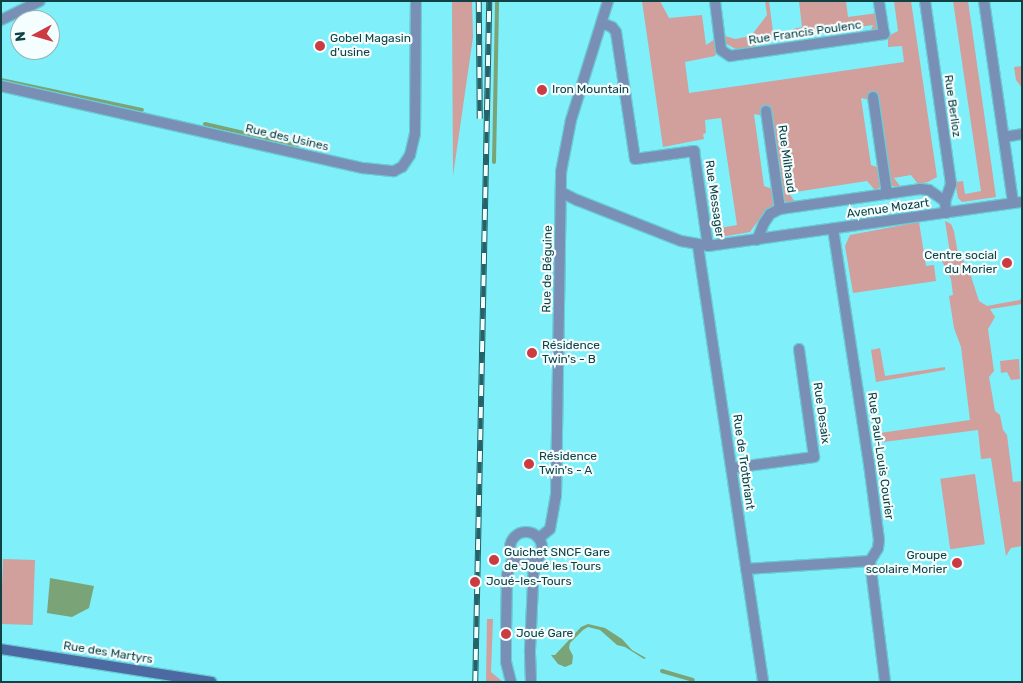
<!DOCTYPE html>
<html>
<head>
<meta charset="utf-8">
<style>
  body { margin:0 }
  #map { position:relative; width:1023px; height:683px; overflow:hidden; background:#7feff9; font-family:Rubik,sans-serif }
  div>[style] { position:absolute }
  .green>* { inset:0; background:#d19f9c; transform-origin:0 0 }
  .water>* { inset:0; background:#7aa477 }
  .stream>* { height:4px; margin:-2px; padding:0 2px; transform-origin:2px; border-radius:2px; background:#7aa477 }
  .roads { filter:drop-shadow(1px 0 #69ccd5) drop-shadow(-1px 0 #69ccd5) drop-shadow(0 1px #69ccd5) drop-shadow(0 -1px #69ccd5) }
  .street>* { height:10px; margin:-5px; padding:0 5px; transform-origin:5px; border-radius:5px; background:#7a8fb6 }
  .street>.ring { margin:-5px; padding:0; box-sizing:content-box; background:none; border:10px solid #7a8fb6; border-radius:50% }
  .secondary>* { height:10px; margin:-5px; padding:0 5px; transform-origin:5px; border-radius:5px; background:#4c69a1 }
  .rail>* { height:5.5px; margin-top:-2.75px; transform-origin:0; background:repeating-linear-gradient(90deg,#f4feff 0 11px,#246267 0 22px); box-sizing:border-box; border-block:1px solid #246267 }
  .dots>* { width:14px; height:14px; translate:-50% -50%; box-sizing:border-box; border:2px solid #f4feff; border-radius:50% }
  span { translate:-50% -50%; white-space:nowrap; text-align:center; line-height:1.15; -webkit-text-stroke:4.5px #f4feff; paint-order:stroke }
  .street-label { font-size:12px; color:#0f4145 }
  .poi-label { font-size:12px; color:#0f4145 }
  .left { translate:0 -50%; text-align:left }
  .right { translate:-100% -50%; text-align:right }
  .frame { position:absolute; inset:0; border:2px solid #0f4145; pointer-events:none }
  .north { position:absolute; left:10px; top:10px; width:50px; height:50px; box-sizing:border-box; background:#f4feff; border:1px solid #98b2b5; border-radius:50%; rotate:264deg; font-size:14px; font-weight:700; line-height:20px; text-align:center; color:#0f4145 }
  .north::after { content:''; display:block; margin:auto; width:18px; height:22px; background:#cb3b41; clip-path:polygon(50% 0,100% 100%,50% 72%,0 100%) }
</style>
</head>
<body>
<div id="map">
  <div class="green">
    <i style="clip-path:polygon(452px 1px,472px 1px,473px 37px,453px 176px)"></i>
    <i style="clip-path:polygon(642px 1px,660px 1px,669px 18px,702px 15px,706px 45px,715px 39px,717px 51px,715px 56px,685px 62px,689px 93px,904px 62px,902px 46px,888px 47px,888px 36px,898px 31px,894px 1px,911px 1px,937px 177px,928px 182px,918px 184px,911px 175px,894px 178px,900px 186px,890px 186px,870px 100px,861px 98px,871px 165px,880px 168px,881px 187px,875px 190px,867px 181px,789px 193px,795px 202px,787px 203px,783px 200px,764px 116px,754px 114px,764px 186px,775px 190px,775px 205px,766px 210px,750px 232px,721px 237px,717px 234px,713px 214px,718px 213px,720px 228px,737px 225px,721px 118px,705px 120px,706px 133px,703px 134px,704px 139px,663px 147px)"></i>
    <i style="clip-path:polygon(765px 1px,769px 1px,773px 32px,781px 31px,782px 37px,758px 41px,754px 50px,741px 52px,725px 43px,725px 36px,735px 39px,751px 36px,767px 15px)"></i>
    <i style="clip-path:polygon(799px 1px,846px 1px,848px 17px,878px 13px,880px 26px,875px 32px,870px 33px,873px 25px,794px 36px,793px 29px,802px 27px)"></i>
    <i style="clip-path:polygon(953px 1px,968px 1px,996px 197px,962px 202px,958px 198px,955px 182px,963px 181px,965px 194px,981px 191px)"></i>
    <i style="clip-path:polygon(1022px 66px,1022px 88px,1016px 80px,1014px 67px)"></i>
    <i style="clip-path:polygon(945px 221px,951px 224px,954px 231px,958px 254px,968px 267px,979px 301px,987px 306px,1020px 300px,1022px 296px,1022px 304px,990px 309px,995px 317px,988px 329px,994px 371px,989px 377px,995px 411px,1000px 415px,1003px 430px,1007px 435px,1013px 482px,1022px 481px,1022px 546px,1011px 548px,1006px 556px,991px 458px,981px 459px,978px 430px,875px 443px,873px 434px,970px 420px,961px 347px,954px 328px,949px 296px,953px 295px,951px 279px,942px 261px,951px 259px)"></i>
    <i style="clip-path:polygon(919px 222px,926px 266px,934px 265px,936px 281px,853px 293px,845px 246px,850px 235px)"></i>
    <i style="clip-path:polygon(880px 348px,885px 376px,945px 367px,945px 370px,876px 382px,871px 350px)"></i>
    <i style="clip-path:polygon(1019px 359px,1020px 379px,1011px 380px,1007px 372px,1001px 373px,1000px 361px)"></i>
    <i style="left:975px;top:474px;width:71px;height:35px;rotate:82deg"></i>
    <i style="left:3px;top:559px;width:32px;height:65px;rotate:2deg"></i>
    <i style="clip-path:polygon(487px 619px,493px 619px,491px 672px,503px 682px,486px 682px)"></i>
  </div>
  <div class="water">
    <i style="clip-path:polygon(50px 578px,94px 586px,89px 608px,72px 617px,47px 613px)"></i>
    <i style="clip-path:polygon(588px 624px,605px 628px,622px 639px,632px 650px,646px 658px,644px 659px,625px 647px,617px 645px,600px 630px,588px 627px,583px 630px,570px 643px,569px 648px,573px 656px,572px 664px,565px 667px,558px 664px,551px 655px,555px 655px,581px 627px)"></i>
  </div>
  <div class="stream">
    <i style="left:1px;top:80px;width:144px;rotate:12deg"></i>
    <i style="left:205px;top:124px;width:94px;rotate:12.9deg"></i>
    <i style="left:494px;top:162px;width:161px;rotate:-88.9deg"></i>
    <i style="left:662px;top:671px;width:32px;rotate:16deg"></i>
  </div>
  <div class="roads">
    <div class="street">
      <i style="left:715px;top:1px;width:49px;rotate:83deg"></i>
      <i style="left:721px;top:50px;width:11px;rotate:34deg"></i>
      <i style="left:730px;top:56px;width:156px;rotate:-8.1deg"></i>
      <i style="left:884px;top:34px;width:33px;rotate:-99deg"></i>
      <i style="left:925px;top:1px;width:185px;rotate:81.9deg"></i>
      <i style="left:951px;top:184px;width:18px;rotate:109deg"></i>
      <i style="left:945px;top:201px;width:12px;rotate:85deg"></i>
      <i style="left:984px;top:1px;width:204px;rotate:81.8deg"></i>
      <i style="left:1px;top:20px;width:43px;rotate:-26deg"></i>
      <i style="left:602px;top:23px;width:11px;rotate:22deg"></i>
      <i style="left:612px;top:27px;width:6px;rotate:51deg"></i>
      <i style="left:616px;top:32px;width:128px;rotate:81.5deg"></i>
      <i style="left:635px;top:159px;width:60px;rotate:-7.7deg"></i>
      <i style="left:694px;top:151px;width:96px;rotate:81.6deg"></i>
      <i style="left:1px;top:86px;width:371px;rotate:12.8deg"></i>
      <i style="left:363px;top:168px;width:31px;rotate:6deg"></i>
      <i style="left:394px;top:171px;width:9px;rotate:-27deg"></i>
      <i style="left:402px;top:167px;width:14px;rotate:-56deg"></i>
      <i style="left:410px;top:155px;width:22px;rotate:-77deg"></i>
      <i style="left:415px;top:134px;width:133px;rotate:-89.6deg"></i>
      <i style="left:873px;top:97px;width:98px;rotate:81.8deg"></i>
      <i style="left:766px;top:111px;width:99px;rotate:81.9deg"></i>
      <i style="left:1004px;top:137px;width:18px;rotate:-9deg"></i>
      <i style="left:561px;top:192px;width:18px;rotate:27deg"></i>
      <i style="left:577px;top:200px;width:112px;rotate:21.5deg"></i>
      <i style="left:681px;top:241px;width:27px;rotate:10deg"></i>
      <i style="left:708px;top:246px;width:317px;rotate:-8deg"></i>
      <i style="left:757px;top:240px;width:18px;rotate:-68deg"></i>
      <i style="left:764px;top:223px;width:11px;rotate:-56deg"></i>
      <i style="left:770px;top:214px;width:11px;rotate:-27deg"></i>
      <i style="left:780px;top:209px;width:141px;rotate:-8.1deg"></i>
      <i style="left:920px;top:189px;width:9px;rotate:6deg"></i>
      <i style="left:929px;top:190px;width:19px;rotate:35deg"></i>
      <i style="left:698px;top:246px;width:441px;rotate:81.5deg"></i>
      <i style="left:732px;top:468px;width:83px;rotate:-7.6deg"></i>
      <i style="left:814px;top:457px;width:109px;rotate:-97.9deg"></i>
      <i class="ring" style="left:510px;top:532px;width:22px;height:22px"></i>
      <i style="left:539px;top:538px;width:14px;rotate:-39deg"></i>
      <i style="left:550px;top:529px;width:34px;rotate:-80deg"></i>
      <i style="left:556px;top:496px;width:324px;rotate:-89.1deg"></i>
      <i style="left:561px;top:172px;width:53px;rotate:-79.1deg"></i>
      <i style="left:571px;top:120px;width:125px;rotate:-72.7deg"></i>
      <i style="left:870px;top:561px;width:122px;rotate:82.9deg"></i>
      <i style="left:746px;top:569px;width:124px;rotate:-3.7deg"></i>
      <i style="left:870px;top:561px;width:15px;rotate:-58deg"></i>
      <i style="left:878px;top:548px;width:8px;rotate:-83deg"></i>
      <i style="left:879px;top:540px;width:77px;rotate:-97.5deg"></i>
      <i style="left:869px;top:464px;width:238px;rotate:-98.7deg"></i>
      <i style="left:511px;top:682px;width:21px;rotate:-104deg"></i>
      <i style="left:506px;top:662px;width:28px;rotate:-90deg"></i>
      <i style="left:506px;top:634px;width:59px;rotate:-89deg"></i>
      <i style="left:507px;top:575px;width:18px;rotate:-71deg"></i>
      <i style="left:531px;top:682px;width:32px;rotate:-92deg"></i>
      <i style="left:530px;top:650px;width:87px;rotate:-87.4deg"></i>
    </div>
    <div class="secondary">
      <i style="left:1px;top:649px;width:213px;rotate:8.9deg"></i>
    </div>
  </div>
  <div class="rail">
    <i style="left:479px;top:1px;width:118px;rotate:89.5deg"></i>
    <i style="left:475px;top:682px;width:681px;rotate:-88.82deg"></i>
  </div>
  <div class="dots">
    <i style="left:320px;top:46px;background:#cb3b41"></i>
    <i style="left:542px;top:90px;background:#cb3b41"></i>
    <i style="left:1007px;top:263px;background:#cb3b41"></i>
    <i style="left:532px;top:353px;background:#cb3b41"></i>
    <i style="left:529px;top:464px;background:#cb3b41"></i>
    <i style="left:494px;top:560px;background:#cb3b41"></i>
    <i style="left:957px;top:563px;background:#cb3b41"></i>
    <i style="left:475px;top:582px;background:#cb3b41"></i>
    <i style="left:506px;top:634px;background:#cb3b41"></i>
  </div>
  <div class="street-label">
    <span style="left:805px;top:33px;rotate:-8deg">Rue Francis Poulenc</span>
    <span style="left:952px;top:106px;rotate:82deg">Rue Berlioz</span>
    <span style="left:287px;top:138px;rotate:13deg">Rue des Usines</span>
    <span style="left:786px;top:159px;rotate:82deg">Rue Milhaud</span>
    <span style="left:714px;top:199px;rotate:82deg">Rue Messager</span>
    <span style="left:888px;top:209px;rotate:-8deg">Avenue Mozart</span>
    <span style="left:548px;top:269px;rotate:-89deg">Rue de Béguine</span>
    <span style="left:821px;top:413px;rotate:82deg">Rue Desaix</span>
    <span style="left:880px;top:456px;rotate:82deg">Rue Paul-Louis Courier</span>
    <span style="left:743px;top:462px;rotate:82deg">Rue de Trotbriant</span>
    <span style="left:108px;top:653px;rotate:9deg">Rue des Martyrs</span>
  </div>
  <div class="poi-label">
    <span class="left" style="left:330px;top:46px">Gobel Magasin<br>d'usine</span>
    <span class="left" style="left:552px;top:90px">Iron Mountain</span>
    <span class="right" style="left:997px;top:263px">Centre social<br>du Morier</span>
    <span class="left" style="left:542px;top:353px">Résidence<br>Twin's - B</span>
    <span class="left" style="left:539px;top:464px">Résidence<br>Twin's - A</span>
    <span class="left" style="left:504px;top:560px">Guichet SNCF Gare<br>de Joué les Tours</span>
    <span class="right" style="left:947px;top:563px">Groupe<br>scolaire Morier</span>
    <span class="left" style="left:486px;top:582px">Joué-les-Tours</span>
    <span class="left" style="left:516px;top:634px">Joué Gare</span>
  </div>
  <div class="frame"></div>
  <div class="north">N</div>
</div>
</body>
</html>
